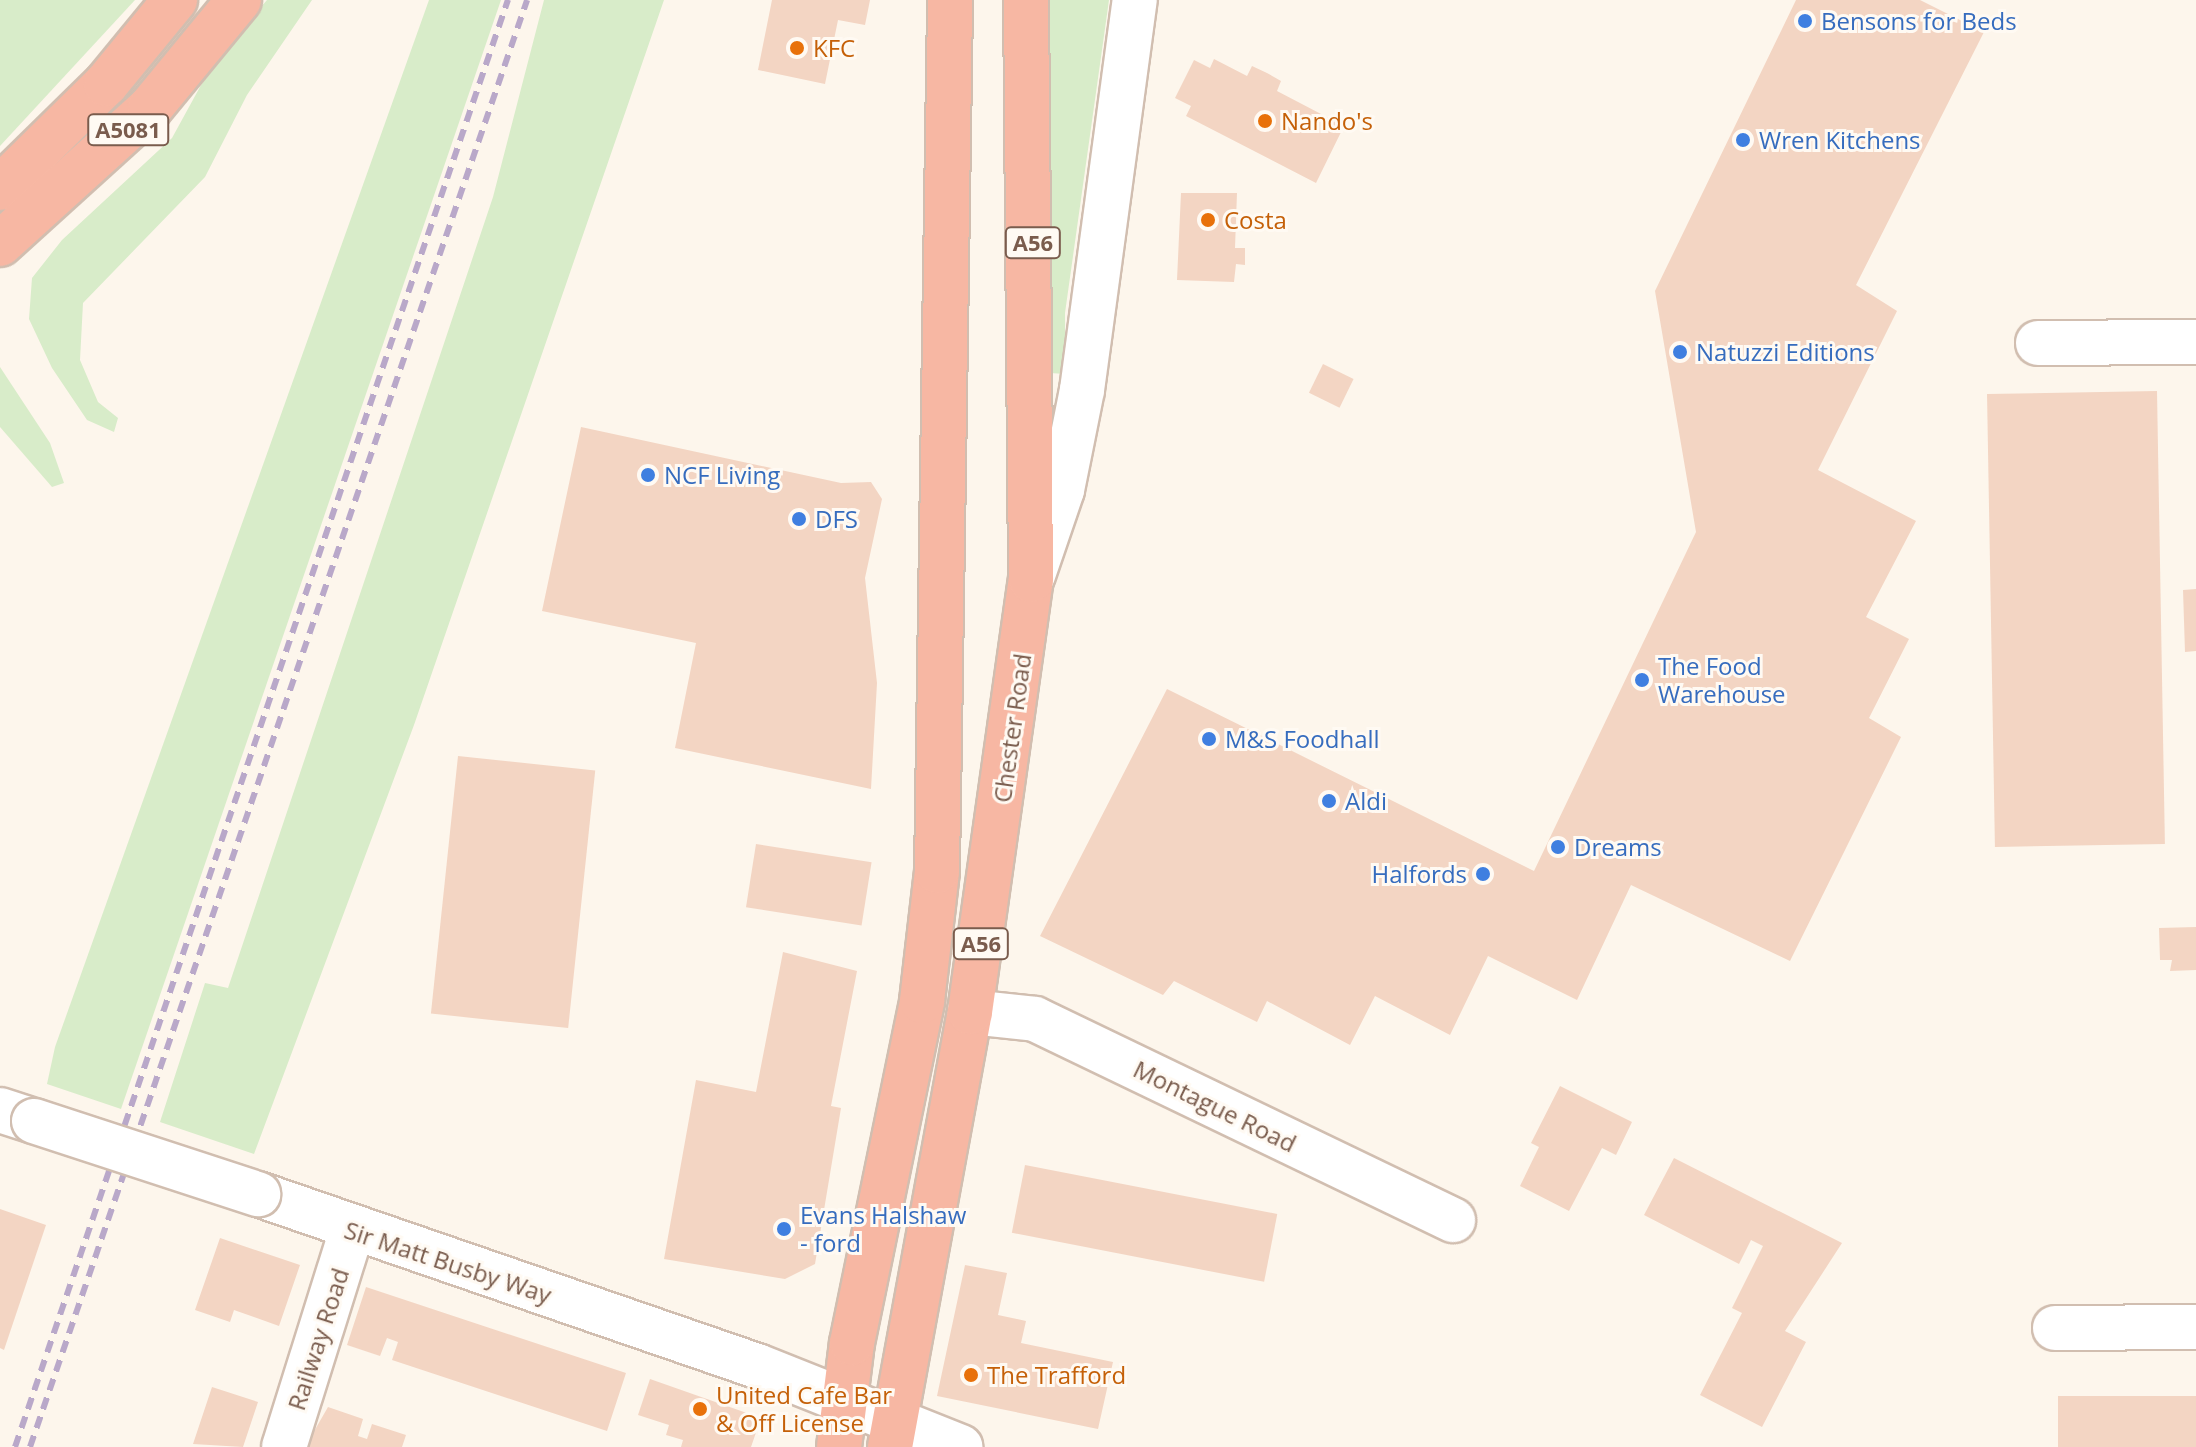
<!DOCTYPE html>
<html>
<head>
<meta charset="utf-8">
<style>
  body { margin:0 }
  #map { position:relative; width:2196px; height:1447px; overflow:hidden; background:#fdf6ec; font-family:"Open Sans",sans-serif }
  div>[style] { position:absolute }
  .green>* { inset:0; background:#d8ecc9 }
  .building>* { inset:0; background:#f3d5c3; transform-origin:0 0 }
  .roads { filter:drop-shadow(2px 0 #d1beb0) drop-shadow(-2px 0 #d1beb0) drop-shadow(0 2px #d1beb0) drop-shadow(0 -2px #d1beb0) }
  .minor>* { height:44px; margin:-22px; padding:0 22px; transform-origin:22px; border-radius:22px; background:#fff }
  .highway>* { height:44px; margin:-22px; padding:0 22px; transform-origin:22px; border-radius:22px; background:#f7b7a3 }
  .rail>* { height:6px; margin-top:-3px; transform-origin:0; background:repeating-linear-gradient(90deg,#b9a8c9 0 12px,transparent 0 20px) }
  .bridges { filter:drop-shadow(2px 0 #d1beb0) drop-shadow(-2px 0 #d1beb0) drop-shadow(0 2px #d1beb0) drop-shadow(0 -2px #d1beb0) }
  .minor-bridge>* { height:44px; margin:-22px; padding:0 22px; transform-origin:22px; border-radius:22px; background:#fff }
  .dots>* { width:22px; height:22px; translate:-50% -50%; box-sizing:border-box; border:4px solid #fffaf3; border-radius:50% }
  span { translate:-50% -50%; white-space:nowrap; text-align:center; line-height:1.15; -webkit-text-stroke:6px #fffaf3; paint-order:stroke }
  .shield-label span { padding:2px 6px; background:#fffaf3; border:2px solid; border-radius:6px; -webkit-text-stroke-width:0 }
  .shield-label { font-size:22px; color:#7a5c4d; font-weight:700 }
  .shop-label { font-size:24px; color:#366cbe }
  .left { translate:0 -50%; text-align:left }
  .right { translate:-100% -50%; text-align:right }
  .food-label { font-size:24px; color:#c56008 }
  .street-label { font-size:24px; color:#7a5c4d }
</style>
</head>
<body>
<div id="map">
  <div class="green">
    <i style="clip-path:polygon(0 0,135px 0,0 146px)"></i>
    <i style="clip-path:polygon(267px 0,312px 0,247px 95px,205px 177px,83px 303px,80px 360px,98px 402px,118px 418px,114px 432px,87px 420px,52px 368px,29px 319px,32px 278px,62px 240px,172px 138px,212px 65px)"></i>
    <i style="clip-path:polygon(429px 0,501px 0,121px 1109px,47px 1084px,55px 1047px)"></i>
    <i style="clip-path:polygon(544px 0,664px 0,414px 725px,254px 1154px,160px 1122px,205px 983px,228px 988px,493px 197px)"></i>
    <i style="clip-path:polygon(1050px 0,1109px 0,1065px 313px,1065px 374px,1050px 373px)"></i>
    <i style="clip-path:polygon(0 367px,50px 443px,64px 483px,52px 487px,0 427px)"></i>
  </div>
  <div class="building">
    <i style="clip-path:polygon(772px 0,870px 0,865px 25px,838px 20px,825px 84px,758px 70px)"></i>
    <i style="clip-path:polygon(1796px 0,1920px 0,1984px 32px,1856px 285px,1897px 311px,1818px 470px,1916px 521px,1866px 617px,1909px 639px,1869px 718px,1901px 737px,1790px 961px,1631px 885px,1577px 1000px,1488px 956px,1450px 1035px,1375px 996px,1350px 1045px,1267px 1001px,1257px 1022px,1174px 981px,1163px 995px,1040px 936px,1167px 689px,1534px 871px,1696px 532px,1655px 291px)"></i>
    <i style="clip-path:polygon(1214px 59px,1247px 76px,1252px 66px,1267px 73px,1281px 81px,1277px 91px,1344px 126px,1316px 183px,1186px 116px,1191px 106px,1175px 98px,1194px 60px,1210px 68px)"></i>
    <i style="clip-path:polygon(1181px 193px,1237px 193px,1235px 248px,1245px 248px,1245px 265px,1236px 264px,1234px 282px,1177px 280px)"></i>
    <i style="left:1323px;top:364px;width:34px;height:32px;rotate:26deg"></i>
    <i style="left:2157px;top:391px;width:453px;height:170px;rotate:89deg"></i>
    <i style="clip-path:polygon(581px 427px,841px 483px,871px 482px,882px 499px,865px 578px,877px 683px,871px 789px,675px 748px,696px 643px,542px 611px)"></i>
    <i style="clip-path:polygon(2196px 589px,2196px 651px,2185px 652px,2183px 590px)"></i>
    <i style="left:458px;top:756px;width:138px;height:259px;rotate:6deg"></i>
    <i style="left:756px;top:844px;width:117px;height:64px;rotate:9deg"></i>
    <i style="clip-path:polygon(2196px 927px,2196px 970px,2170px 971px,2172px 960px,2160px 960px,2159px 928px)"></i>
    <i style="clip-path:polygon(783px 952px,857px 971px,831px 1106px,841px 1108px,815px 1264px,785px 1279px,664px 1259px,696px 1080px,756px 1092px)"></i>
    <i style="clip-path:polygon(1560px 1086px,1632px 1122px,1616px 1155px,1602px 1148px,1569px 1211px,1520px 1186px,1539px 1147px,1531px 1143px)"></i>
    <i style="clip-path:polygon(1674px 1158px,1842px 1243px,1785px 1331px,1806px 1342px,1762px 1427px,1700px 1395px,1742px 1313px,1732px 1308px,1763px 1246px,1751px 1240px,1739px 1264px,1644px 1215px)"></i>
    <i style="left:1025px;top:1165px;width:257px;height:69px;rotate:11deg"></i>
    <i style="clip-path:polygon(0 1209px,46px 1225px,4px 1350px,0 1348px)"></i>
    <i style="clip-path:polygon(220px 1238px,300px 1265px,279px 1326px,234px 1310px,230px 1322px,195px 1310px)"></i>
    <i style="clip-path:polygon(965px 1265px,1007px 1273px,998px 1315px,1026px 1321px,1021px 1343px,1113px 1362px,1098px 1429px,937px 1396px)"></i>
    <i style="clip-path:polygon(366px 1287px,626px 1373px,607px 1431px,392px 1360px,398px 1342px,387px 1338px,380px 1356px,347px 1345px)"></i>
    <i style="clip-path:polygon(650px 1379px,761px 1418px,751px 1447px,681px 1447px,683px 1440px,666px 1435px,669px 1425px,638px 1415px)"></i>
    <i style="clip-path:polygon(212px 1387px,258px 1402px,243px 1447px,193px 1444px)"></i>
    <i style="left:2058px;top:1396px;width:138px;height:51px"></i>
    <i style="clip-path:polygon(328px 1407px,363px 1419px,358px 1436px,367px 1439px,372px 1424px,406px 1435px,402px 1447px,305px 1447px)"></i>
  </div>
  <div class="roads">
    <div class="minor">
      <i style="left:2038px;top:343px;width:158px;rotate:-0.4deg"></i>
      <i style="left:1033px;top:575px;width:90px;rotate:-71.2deg"></i>
      <i style="left:1062px;top:490px;width:102px;rotate:-78.7deg"></i>
      <i style="left:1082px;top:390px;width:394px;rotate:-82.3deg"></i>
      <i style="left:970px;top:1012px;width:65px;rotate:6.1deg"></i>
      <i style="left:1035px;top:1019px;width:464px;rotate:25.7deg"></i>
      <i style="left:0;top:1110px;width:36px;rotate:18deg"></i>
      <i style="left:258px;top:1194px;width:528px;rotate:19.02deg"></i>
      <i style="left:757px;top:1366px;width:219px;rotate:21.7deg"></i>
      <i style="left:2055px;top:1328px;width:141px;rotate:-0.4deg"></i>
      <i style="left:284px;top:1447px;width:227px;rotate:-72.6deg"></i>
    </div>
    <div class="highway">
      <i style="left:0;top:188px;width:148px;rotate:-44.5deg"></i>
      <i style="left:106px;top:84px;width:109px;rotate:-50.6deg"></i>
      <i style="left:0;top:244px;width:202px;rotate:-42.2deg"></i>
      <i style="left:150px;top:108px;width:140px;rotate:-50.5deg"></i>
      <i style="left:839px;top:1447px;width:105px;rotate:-82.9deg"></i>
      <i style="left:852px;top:1343px;width:349px;rotate:-78.4deg"></i>
      <i style="left:922px;top:1001px;width:131px;rotate:-83.4deg"></i>
      <i style="left:937px;top:871px;width:871px;rotate:-89.14deg"></i>
      <i style="left:890px;top:1447px;width:442px;rotate:-79.6deg"></i>
      <i style="left:970px;top:1012px;width:436px;rotate:-82deg"></i>
      <i style="left:1031px;top:580px;width:580px;rotate:-90.49deg"></i>
    </div>
  </div>
  <div class="rail">
    <i style="left:15px;top:1447px;width:1529px;rotate:-71.19deg"></i>
    <i style="left:30px;top:1447px;width:1530px;rotate:-71.04deg"></i>
  </div>
  <div class="bridges">
    <div class="minor-bridge">
      <i style="left:34px;top:1121px;width:236px;rotate:18.1deg"></i>
    </div>
  </div>
  <div class="dots">
    <i style="left:1805px;top:21px;background:#3f7fe0"></i>
    <i style="left:797px;top:48px;background:#e8710a"></i>
    <i style="left:1265px;top:121px;background:#e8710a"></i>
    <i style="left:1743px;top:140px;background:#3f7fe0"></i>
    <i style="left:1208px;top:220px;background:#e8710a"></i>
    <i style="left:1680px;top:352px;background:#3f7fe0"></i>
    <i style="left:648px;top:475px;background:#3f7fe0"></i>
    <i style="left:799px;top:519px;background:#3f7fe0"></i>
    <i style="left:1642px;top:680px;background:#3f7fe0"></i>
    <i style="left:1209px;top:739px;background:#3f7fe0"></i>
    <i style="left:1329px;top:801px;background:#3f7fe0"></i>
    <i style="left:1558px;top:847px;background:#3f7fe0"></i>
    <i style="left:1483px;top:874px;background:#3f7fe0"></i>
    <i style="left:784px;top:1229px;background:#3f7fe0"></i>
    <i style="left:971px;top:1375px;background:#e8710a"></i>
    <i style="left:700px;top:1409px;background:#e8710a"></i>
  </div>
  <div class="shield-label">
    <span style="left:128px;top:130px">A5081</span>
    <span style="left:1033px;top:243px">A56</span>
    <span style="left:981px;top:944px">A56</span>
  </div>
  <div class="shop-label">
    <span class="left" style="left:1821px;top:21px">Bensons for Beds</span>
    <span class="left" style="left:1759px;top:140px">Wren Kitchens</span>
    <span class="left" style="left:1696px;top:352px">Natuzzi Editions</span>
    <span class="left" style="left:664px;top:475px">NCF Living</span>
    <span class="left" style="left:815px;top:519px">DFS</span>
    <span class="left" style="left:1658px;top:680px">The Food<br>Warehouse</span>
    <span class="left" style="left:1225px;top:739px">M&amp;S Foodhall</span>
    <span class="left" style="left:1345px;top:801px">Aldi</span>
    <span class="left" style="left:1574px;top:847px">Dreams</span>
    <span class="right" style="left:1467px;top:874px">Halfords</span>
    <span class="left" style="left:800px;top:1229px">Evans Halshaw<br>- ford</span>
  </div>
  <div class="food-label">
    <span class="left" style="left:813px;top:48px">KFC</span>
    <span class="left" style="left:1281px;top:121px">Nando's</span>
    <span class="left" style="left:1224px;top:220px">Costa</span>
    <span class="left" style="left:987px;top:1375px">The Trafford</span>
    <span class="left" style="left:716px;top:1409px">United Cafe Bar<br>&amp; Off License</span>
  </div>
  <div class="street-label">
    <span style="left:1012px;top:728px;rotate:-82deg">Chester Road</span>
    <span style="left:1215px;top:1106px;rotate:26deg">Montague Road</span>
    <span style="left:448px;top:1262px;rotate:18deg">Sir Matt Busby Way</span>
    <span style="left:318px;top:1339px;rotate:-72deg">Railway Road</span>
  </div>
</div>
</body>
</html>
